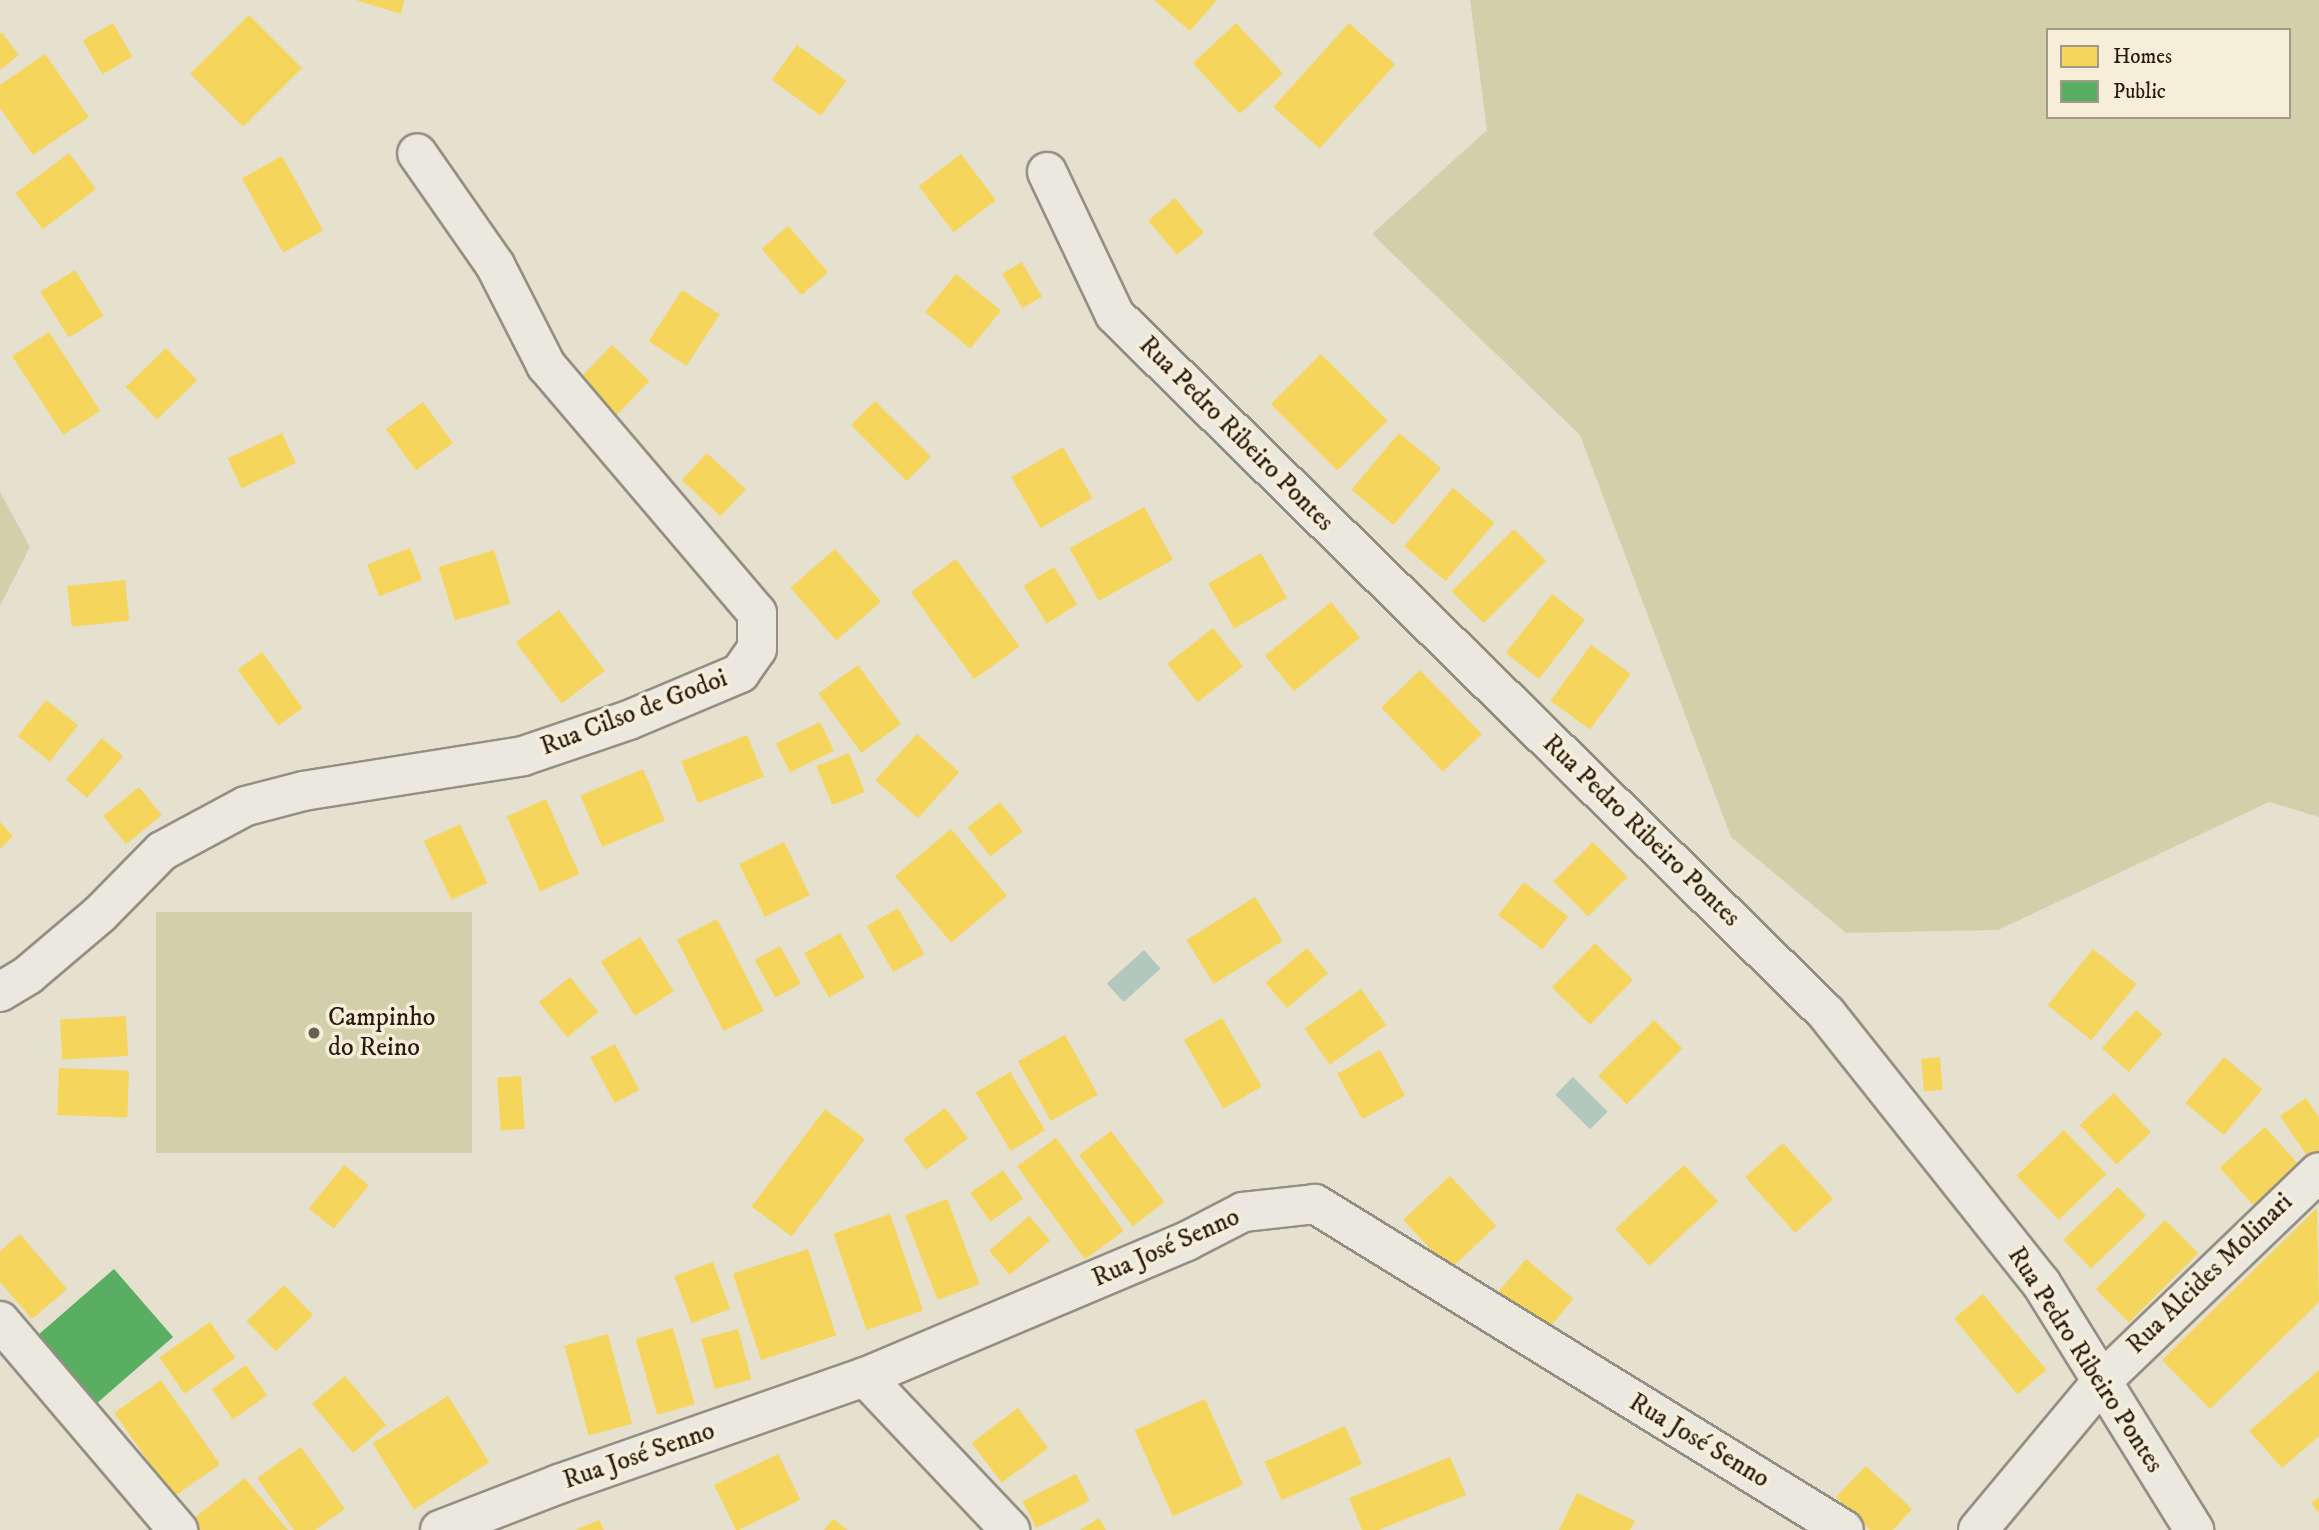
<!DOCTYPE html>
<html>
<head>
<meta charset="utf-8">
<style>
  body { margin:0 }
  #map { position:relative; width:2319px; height:1530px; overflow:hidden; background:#e6e0ce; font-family:"IM FELL DW Pica",serif }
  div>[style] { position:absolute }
  .green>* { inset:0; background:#d2d0ab; transform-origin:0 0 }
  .water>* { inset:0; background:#b2c8bf; transform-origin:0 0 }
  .homes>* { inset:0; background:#f6d55c; transform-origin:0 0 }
  .public>* { inset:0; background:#5aae61; transform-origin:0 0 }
  .roads { filter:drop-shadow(2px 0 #948f83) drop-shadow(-2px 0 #948f83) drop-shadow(0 2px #948f83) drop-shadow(0 -2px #948f83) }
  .minor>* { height:38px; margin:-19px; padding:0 19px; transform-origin:19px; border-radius:19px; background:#ebe8df }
  .dots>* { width:19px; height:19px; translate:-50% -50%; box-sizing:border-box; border:4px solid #f6eed8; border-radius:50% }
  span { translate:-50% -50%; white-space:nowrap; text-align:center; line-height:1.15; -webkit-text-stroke:7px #f6eed8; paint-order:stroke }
  .street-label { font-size:26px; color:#291a0f }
  .poi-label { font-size:26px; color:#291a0f }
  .left { translate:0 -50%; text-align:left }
  .legend { position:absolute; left:2046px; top:28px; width:245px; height:91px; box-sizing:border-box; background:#f6eed8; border:2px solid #a49988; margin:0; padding:9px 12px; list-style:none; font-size:21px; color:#291a0f }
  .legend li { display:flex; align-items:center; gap:14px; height:35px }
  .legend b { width:35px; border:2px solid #a49988 }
</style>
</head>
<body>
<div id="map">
  <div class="green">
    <i style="clip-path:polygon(evenodd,1470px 0,2319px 0,2319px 817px,2269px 802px,1998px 930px,1846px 933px,1731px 837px,1580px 435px,1372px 234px,1487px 130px,1470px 0,2048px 30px,2289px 30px,2289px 117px,2048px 117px,2048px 30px)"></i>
    <i style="clip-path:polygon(0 492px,30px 547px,0 606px)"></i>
    <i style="left:156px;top:912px;width:316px;height:241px"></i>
  </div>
  <div class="water">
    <i style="left:1144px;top:950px;width:25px;height:50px;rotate:48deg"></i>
    <i style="left:1573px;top:1077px;width:49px;height:25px;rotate:45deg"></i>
  </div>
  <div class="homes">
    <i style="clip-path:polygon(356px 0,404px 0,401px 14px)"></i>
    <i style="clip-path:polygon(1154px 0,1217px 0,1190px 31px)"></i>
    <i style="left:249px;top:15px;width:75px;height:83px;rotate:45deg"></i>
    <i style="left:113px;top:23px;width:39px;height:35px;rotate:60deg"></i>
    <i style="left:1236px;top:23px;width:69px;height:59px;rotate:47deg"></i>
    <i style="left:1349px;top:23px;width:62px;height:113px;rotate:42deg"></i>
    <i style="clip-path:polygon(2px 33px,19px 55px,0 70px,0 34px)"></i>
    <i style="left:797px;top:45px;width:61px;height:43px;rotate:36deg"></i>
    <i style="clip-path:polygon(45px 54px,89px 117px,33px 155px,0 108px,0 85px)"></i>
    <i style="left:69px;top:153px;width:45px;height:67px;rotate:53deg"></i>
    <i style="left:961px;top:154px;width:58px;height:53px;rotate:53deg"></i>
    <i style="left:282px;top:156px;width:85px;height:46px;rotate:61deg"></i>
    <i style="left:1175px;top:198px;width:45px;height:35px;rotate:50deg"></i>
    <i style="left:788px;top:226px;width:61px;height:35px;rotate:49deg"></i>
    <i style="left:1022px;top:262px;width:40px;height:23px;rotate:60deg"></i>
    <i style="left:75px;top:270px;width:54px;height:41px;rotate:58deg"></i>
    <i style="left:956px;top:274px;width:58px;height:49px;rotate:39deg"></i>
    <i style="left:682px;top:290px;width:45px;height:61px;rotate:33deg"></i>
    <i style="left:49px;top:332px;width:94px;height:44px;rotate:57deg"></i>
    <i style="left:612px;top:345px;width:52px;height:50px;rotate:44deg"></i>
    <i style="left:166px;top:348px;width:45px;height:56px;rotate:46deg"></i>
    <i style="left:1321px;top:354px;width:94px;height:71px;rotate:45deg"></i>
    <i style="left:875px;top:401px;width:79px;height:34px;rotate:45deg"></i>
    <i style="left:423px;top:402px;width:51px;height:46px;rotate:54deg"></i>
    <i style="left:282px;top:433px;width:33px;height:60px;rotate:65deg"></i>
    <i style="left:1399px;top:433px;width:55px;height:74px;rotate:40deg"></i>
    <i style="left:1063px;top:447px;width:59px;height:60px;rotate:60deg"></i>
    <i style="left:707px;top:453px;width:53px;height:37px;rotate:43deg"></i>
    <i style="left:1453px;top:488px;width:54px;height:76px;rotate:40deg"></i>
    <i style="left:1144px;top:507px;width:60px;height:85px;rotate:61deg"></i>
    <i style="left:1514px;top:529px;width:45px;height:88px;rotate:45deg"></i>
    <i style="left:410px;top:548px;width:34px;height:46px;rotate:69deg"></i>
    <i style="left:835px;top:549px;width:70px;height:59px;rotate:49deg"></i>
    <i style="left:494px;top:550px;width:56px;height:58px;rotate:73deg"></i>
    <i style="left:1261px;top:553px;width:52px;height:61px;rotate:60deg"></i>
    <i style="left:956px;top:559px;width:108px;height:56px;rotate:54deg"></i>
    <i style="left:1054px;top:567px;width:44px;height:36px;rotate:58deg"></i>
    <i style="left:125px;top:580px;width:41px;height:58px;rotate:84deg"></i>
    <i style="left:1552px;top:594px;width:42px;height:75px;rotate:38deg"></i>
    <i style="left:1331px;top:602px;width:46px;height:85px;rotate:51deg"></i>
    <i style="left:559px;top:610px;width:76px;height:54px;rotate:53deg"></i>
    <i style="left:1213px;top:628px;width:49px;height:58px;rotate:52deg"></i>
    <i style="left:1591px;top:645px;width:49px;height:69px;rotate:36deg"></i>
    <i style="left:262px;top:652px;width:69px;height:30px;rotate:54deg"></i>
    <i style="left:858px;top:665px;width:73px;height:49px;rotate:54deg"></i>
    <i style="left:1420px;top:670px;width:89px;height:54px;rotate:46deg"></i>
    <i style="left:46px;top:700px;width:41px;height:46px;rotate:38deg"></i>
    <i style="left:820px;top:722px;width:32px;height:49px;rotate:64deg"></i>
    <i style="left:917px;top:734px;width:57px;height:62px;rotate:42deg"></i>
    <i style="left:747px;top:735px;width:45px;height:71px;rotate:68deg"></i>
    <i style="left:102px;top:738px;width:28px;height:55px;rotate:41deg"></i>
    <i style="left:849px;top:753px;width:42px;height:35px;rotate:68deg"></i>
    <i style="left:643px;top:769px;width:56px;height:68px;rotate:67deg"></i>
    <i style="left:139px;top:787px;width:36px;height:46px;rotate:51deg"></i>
    <i style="left:546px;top:799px;width:82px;height:43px;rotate:66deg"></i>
    <i style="left:1000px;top:802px;width:37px;height:41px;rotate:52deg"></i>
    <i style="clip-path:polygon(0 822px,13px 836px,0 849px)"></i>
    <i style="left:460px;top:824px;width:65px;height:40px;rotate:65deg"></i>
    <i style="left:951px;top:829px;width:87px;height:73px;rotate:50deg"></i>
    <i style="left:784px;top:842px;width:59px;height:50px;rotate:64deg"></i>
    <i style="left:1593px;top:842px;width:49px;height:56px;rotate:45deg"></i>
    <i style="left:1524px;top:882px;width:56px;height:42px;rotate:38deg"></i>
    <i style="left:1255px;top:897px;width:52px;height:81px;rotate:58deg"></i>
    <i style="left:898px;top:908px;width:53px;height:36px;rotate:60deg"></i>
    <i style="left:717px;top:919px;width:103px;height:45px;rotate:63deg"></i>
    <i style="left:840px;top:933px;width:51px;height:41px;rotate:61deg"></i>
    <i style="left:640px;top:937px;width:64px;height:46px;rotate:58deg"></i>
    <i style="left:1595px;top:943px;width:53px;height:62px;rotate:44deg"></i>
    <i style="left:780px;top:946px;width:43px;height:29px;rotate:61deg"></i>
    <i style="left:1307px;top:948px;width:33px;height:54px;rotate:50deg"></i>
    <i style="left:2093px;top:949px;width:56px;height:72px;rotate:39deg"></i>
    <i style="left:570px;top:977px;width:45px;height:40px;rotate:51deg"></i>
    <i style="left:1361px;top:989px;width:44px;height:69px;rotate:55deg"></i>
    <i style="left:2136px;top:1010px;width:36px;height:51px;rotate:42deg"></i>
    <i style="left:126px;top:1016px;width:40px;height:66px;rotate:87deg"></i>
    <i style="left:1222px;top:1018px;width:79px;height:44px;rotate:60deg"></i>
    <i style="left:1654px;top:1020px;width:40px;height:79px;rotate:45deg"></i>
    <i style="left:1065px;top:1035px;width:68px;height:54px;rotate:61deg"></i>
    <i style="left:615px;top:1044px;width:52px;height:28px;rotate:62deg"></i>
    <i style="left:1380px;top:1050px;width:52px;height:49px;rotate:61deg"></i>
    <i style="left:1940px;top:1057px;width:33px;height:19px;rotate:85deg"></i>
    <i style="left:2224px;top:1057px;width:50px;height:60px;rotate:40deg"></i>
    <i style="left:59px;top:1068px;width:70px;height:47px;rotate:2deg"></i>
    <i style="left:1010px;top:1072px;width:68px;height:40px;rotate:59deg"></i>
    <i style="left:521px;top:1076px;width:53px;height:24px;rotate:86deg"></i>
    <i style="left:2114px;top:1093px;width:54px;height:47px;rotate:47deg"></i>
    <i style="clip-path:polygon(2306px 1098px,2319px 1117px,2319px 1150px,2308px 1157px,2280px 1116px)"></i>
    <i style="left:945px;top:1108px;width:38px;height:52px;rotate:53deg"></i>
    <i style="left:825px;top:1109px;width:50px;height:122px;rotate:37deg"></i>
    <i style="left:2265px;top:1127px;width:50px;height:61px;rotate:48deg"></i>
    <i style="left:2064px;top:1130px;width:61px;height:66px;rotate:46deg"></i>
    <i style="left:1111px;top:1131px;width:89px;height:40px;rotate:53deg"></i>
    <i style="left:1056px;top:1138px;width:115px;height:48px;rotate:54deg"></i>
    <i style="left:1783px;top:1143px;width:75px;height:51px;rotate:48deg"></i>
    <i style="left:344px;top:1165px;width:32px;height:56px;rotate:39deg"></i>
    <i style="left:1684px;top:1165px;width:50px;height:94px;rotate:47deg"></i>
    <i style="left:1003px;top:1170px;width:35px;height:40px;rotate:55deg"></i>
    <i style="left:1450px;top:1176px;width:68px;height:64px;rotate:47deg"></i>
    <i style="left:2118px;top:1187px;width:40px;height:76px;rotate:46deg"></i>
    <i style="left:947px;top:1199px;width:91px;height:45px;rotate:69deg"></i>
    <i style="clip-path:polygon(2317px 1208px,2319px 1302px,2210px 1409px,2162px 1360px)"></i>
    <i style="left:890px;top:1214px;width:102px;height:60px;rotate:71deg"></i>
    <i style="left:1029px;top:1216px;width:32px;height:53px;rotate:49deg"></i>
    <i style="left:2165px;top:1220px;width:47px;height:98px;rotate:45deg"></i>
    <i style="clip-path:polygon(20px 1234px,67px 1289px,32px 1319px,0 1282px,0 1251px)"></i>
    <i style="left:808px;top:1249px;width:91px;height:79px;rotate:72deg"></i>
    <i style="left:1526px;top:1259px;width:62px;height:53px;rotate:40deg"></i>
    <i style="left:713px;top:1262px;width:50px;height:41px;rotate:70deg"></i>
    <i style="left:284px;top:1285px;width:42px;height:52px;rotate:46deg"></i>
    <i style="left:1983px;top:1294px;width:99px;height:38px;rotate:50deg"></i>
    <i style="left:210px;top:1322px;width:44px;height:62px;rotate:55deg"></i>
    <i style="left:673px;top:1328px;width:79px;height:39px;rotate:74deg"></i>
    <i style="left:738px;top:1329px;width:52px;height:38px;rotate:75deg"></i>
    <i style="left:608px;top:1334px;width:93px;height:45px;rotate:75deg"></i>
    <i style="left:246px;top:1365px;width:37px;height:42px;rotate:55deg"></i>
    <i style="clip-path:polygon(2319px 1370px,2319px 1436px,2282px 1468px,2249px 1431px)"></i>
    <i style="left:345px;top:1376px;width:64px;height:43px;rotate:50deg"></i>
    <i style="left:161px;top:1380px;width:103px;height:57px;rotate:55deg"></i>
    <i style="left:448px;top:1396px;width:78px;height:89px;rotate:58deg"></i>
    <i style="left:1205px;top:1399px;width:94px;height:77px;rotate:66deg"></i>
    <i style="left:1018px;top:1408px;width:50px;height:58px;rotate:53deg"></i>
    <i style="left:1345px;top:1426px;width:42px;height:88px;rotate:66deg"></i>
    <i style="clip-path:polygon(301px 1447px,345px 1509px,315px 1530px,294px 1530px,257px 1478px)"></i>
    <i style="left:778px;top:1454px;width:51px;height:71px;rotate:64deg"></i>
    <i style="clip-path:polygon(1450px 1457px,1466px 1495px,1378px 1530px,1362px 1530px,1349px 1498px)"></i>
    <i style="clip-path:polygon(1866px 1466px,1912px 1509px,1893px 1530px,1870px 1530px,1836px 1497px)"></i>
    <i style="left:1076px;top:1474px;width:30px;height:60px;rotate:63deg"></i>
    <i style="clip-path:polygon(245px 1478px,288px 1530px,189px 1530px,185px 1525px)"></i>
    <i style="clip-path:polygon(1577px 1493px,1635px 1521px,1630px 1530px,1559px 1530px)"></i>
    <i style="clip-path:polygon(2319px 1497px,2319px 1513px,2311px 1503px)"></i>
    <i style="clip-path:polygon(1099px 1518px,1106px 1530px,1080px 1530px)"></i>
    <i style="clip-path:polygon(833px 1519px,848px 1530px,824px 1530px)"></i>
    <i style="clip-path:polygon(599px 1520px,604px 1530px,575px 1530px)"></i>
  </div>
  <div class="public">
    <i style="left:114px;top:1269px;width:90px;height:111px;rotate:49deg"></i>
  </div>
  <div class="roads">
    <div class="minor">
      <i style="left:1047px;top:172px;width:158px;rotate:64.6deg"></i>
      <i style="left:1115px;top:315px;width:996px;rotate:44.47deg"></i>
      <i style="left:1826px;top:1013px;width:345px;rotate:51.5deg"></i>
      <i style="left:2041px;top:1283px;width:291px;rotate:58.2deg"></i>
      <i style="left:0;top:992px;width:33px;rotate:-31deg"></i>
      <i style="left:28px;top:975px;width:94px;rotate:-40.3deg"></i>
      <i style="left:100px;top:914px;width:88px;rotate:-45.5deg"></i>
      <i style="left:162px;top:851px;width:95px;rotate:-28.2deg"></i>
      <i style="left:246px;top:806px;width:59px;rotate:-14.7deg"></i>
      <i style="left:303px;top:791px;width:223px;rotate:-9deg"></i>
      <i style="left:523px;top:756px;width:112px;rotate:-18.8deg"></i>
      <i style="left:629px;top:720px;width:121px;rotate:-22.9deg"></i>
      <i style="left:740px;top:673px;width:29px;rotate:-55deg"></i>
      <i style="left:757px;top:649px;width:36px;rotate:-90deg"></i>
      <i style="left:757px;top:613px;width:326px;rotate:-130.4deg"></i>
      <i style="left:546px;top:365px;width:112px;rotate:-117deg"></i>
      <i style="left:495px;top:265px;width:136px;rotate:-124.9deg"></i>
      <i style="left:0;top:1321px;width:275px;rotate:49.6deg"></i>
      <i style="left:865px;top:1377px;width:211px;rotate:46.5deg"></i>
      <i style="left:440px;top:1530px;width:128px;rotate:-21.1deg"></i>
      <i style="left:559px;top:1484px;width:324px;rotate:-19.3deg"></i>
      <i style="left:865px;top:1377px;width:350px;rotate:-22.9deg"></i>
      <i style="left:1187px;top:1241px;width:63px;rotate:-27.4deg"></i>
      <i style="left:1243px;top:1212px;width:72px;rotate:-6.3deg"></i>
      <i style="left:1315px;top:1204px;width:621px;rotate:31.64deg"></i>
      <i style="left:1978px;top:1530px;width:197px;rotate:-50.2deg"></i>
      <i style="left:2104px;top:1379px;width:298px;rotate:-43.9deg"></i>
    </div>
  </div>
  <div class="dots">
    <i style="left:314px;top:1033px;background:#6b5f52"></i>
  </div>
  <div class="street-label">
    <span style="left:1236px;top:434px;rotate:45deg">Rua Pedro Ribeiro Pontes</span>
    <span style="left:634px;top:713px;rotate:-21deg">Rua Cilso de Godoi</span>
    <span style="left:1641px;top:831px;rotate:44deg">Rua Pedro Ribeiro Pontes</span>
    <span style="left:1166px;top:1248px;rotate:-24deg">Rua José Senno</span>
    <span style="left:2210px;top:1274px;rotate:-44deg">Rua Alcides Molinari</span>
    <span style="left:2085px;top:1360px;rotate:57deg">Rua Pedro Ribeiro Pontes</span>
    <span style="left:1699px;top:1441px;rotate:31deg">Rua José Senno</span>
    <span style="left:639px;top:1456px;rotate:-19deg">Rua José Senno</span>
  </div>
  <div class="poi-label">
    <span class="left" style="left:328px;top:1033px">Campinho<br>do Reino</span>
  </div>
  <ul class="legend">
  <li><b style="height:19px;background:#f6d55c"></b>Homes</li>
  <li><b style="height:19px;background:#5aae61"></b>Public</li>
  </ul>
</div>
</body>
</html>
